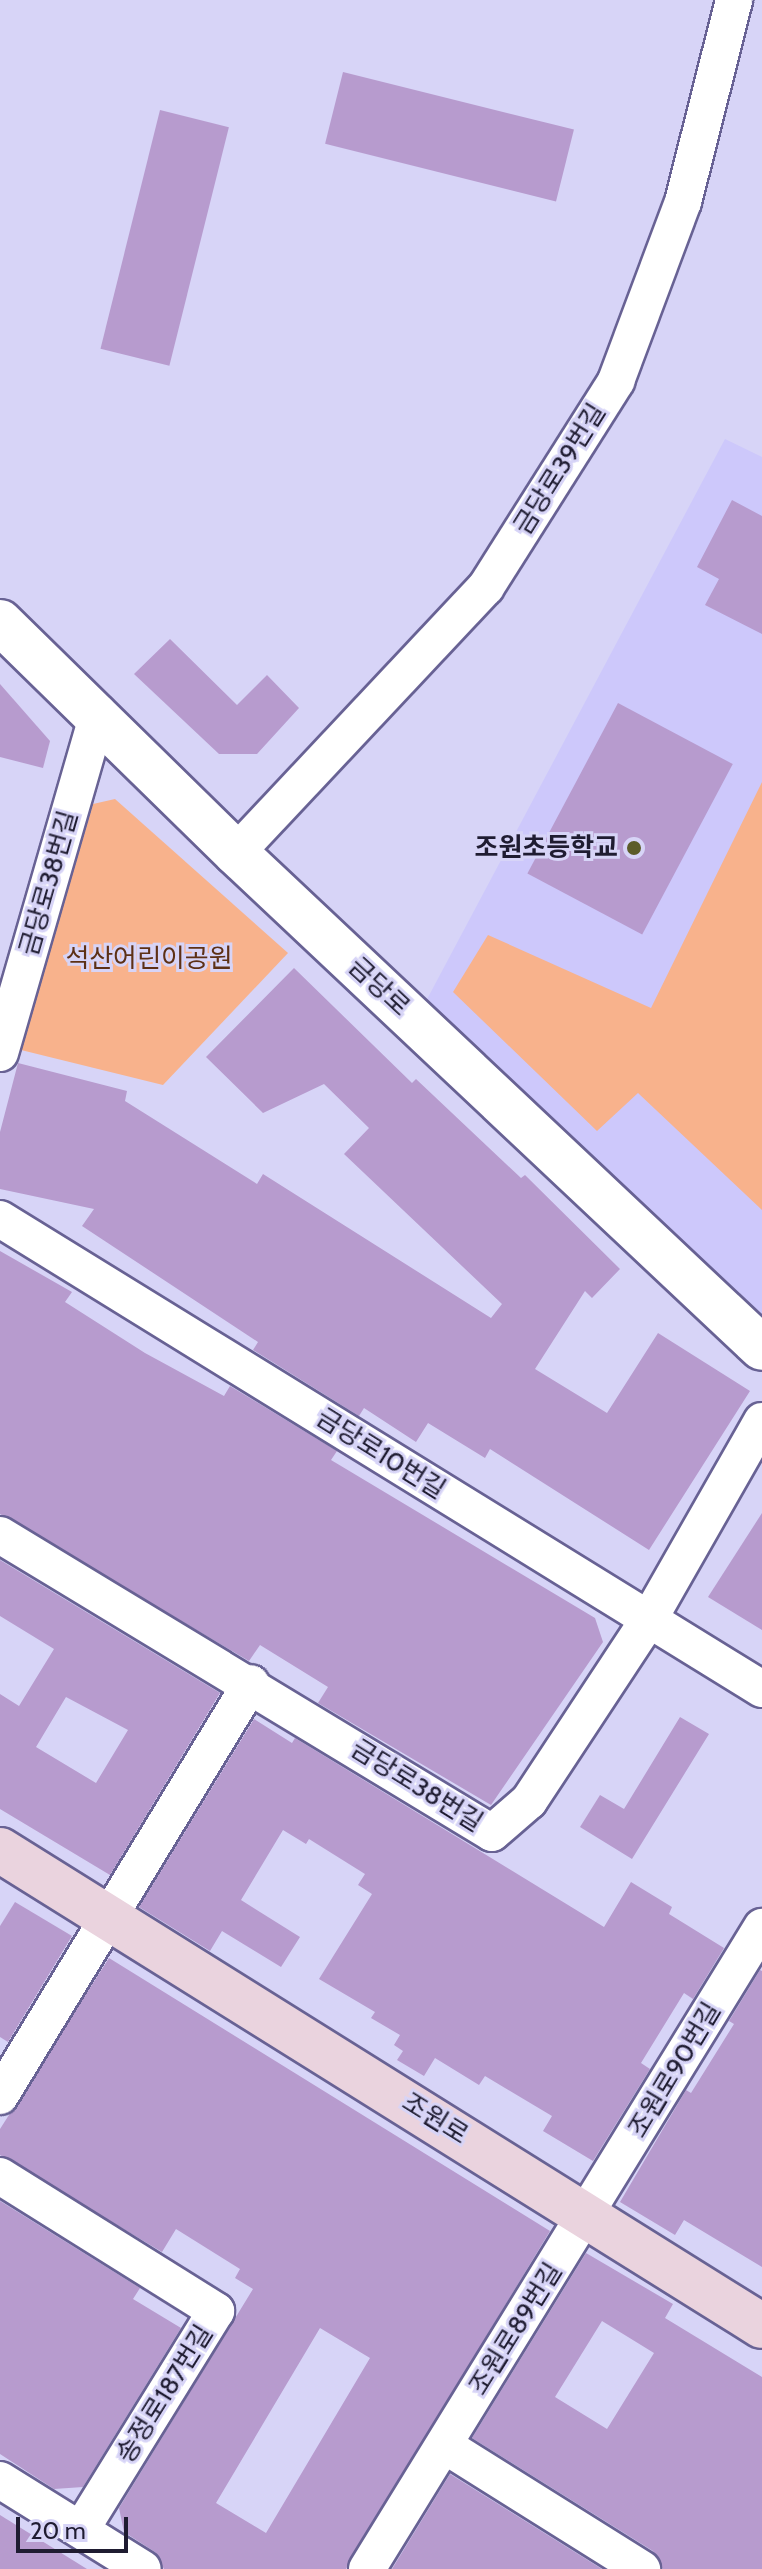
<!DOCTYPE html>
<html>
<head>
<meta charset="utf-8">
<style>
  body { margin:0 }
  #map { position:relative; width:762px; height:2569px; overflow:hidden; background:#d7d4f7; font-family:Cabin,"Noto Sans KR",sans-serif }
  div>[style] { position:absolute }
  .built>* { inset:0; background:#cdc8fb }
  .green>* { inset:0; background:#f8b28c }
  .building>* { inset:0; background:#b79bce; transform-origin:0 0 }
  .roads { filter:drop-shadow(2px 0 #686294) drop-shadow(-2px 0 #686294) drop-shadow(0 2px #686294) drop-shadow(0 -2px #686294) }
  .minor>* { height:36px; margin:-18px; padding:0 18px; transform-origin:18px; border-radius:18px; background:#fff }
  .tertiary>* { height:44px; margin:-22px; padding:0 22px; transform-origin:22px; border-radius:22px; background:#fff }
  .secondary>* { height:44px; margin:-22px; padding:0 22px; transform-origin:22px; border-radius:22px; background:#ead3de }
  .dots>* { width:22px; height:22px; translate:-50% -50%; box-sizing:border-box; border:4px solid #d7d4f7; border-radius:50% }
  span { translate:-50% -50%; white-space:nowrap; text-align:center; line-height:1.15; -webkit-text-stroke:6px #d7d4f7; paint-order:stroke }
  .street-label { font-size:26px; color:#1f1c31 }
  .poi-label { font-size:26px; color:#1f1c31; font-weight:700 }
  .right { translate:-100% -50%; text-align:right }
  .park-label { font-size:26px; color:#5d3015 }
  .scale { position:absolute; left:16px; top:2517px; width:112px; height:36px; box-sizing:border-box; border:4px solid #1f1c31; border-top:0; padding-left:10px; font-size:24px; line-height:28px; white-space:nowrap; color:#1f1c31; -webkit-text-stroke:6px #d7d4f7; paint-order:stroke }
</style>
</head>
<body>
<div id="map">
  <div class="built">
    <i style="clip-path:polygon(725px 439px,762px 457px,762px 1314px,425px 1003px)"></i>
  </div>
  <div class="green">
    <i style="clip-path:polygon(762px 782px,762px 1210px,638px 1093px,597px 1131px,453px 992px,488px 935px,651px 1008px)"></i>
    <i style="clip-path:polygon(115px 799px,288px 953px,163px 1085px,21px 1050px,93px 804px)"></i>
  </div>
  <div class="building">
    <i style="left:343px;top:72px;width:238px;height:74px;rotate:14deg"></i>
    <i style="left:160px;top:110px;width:71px;height:246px;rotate:14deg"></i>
    <i style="clip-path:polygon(732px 500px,762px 516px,762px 634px,705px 605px,719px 579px,697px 567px)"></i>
    <i style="clip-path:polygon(170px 639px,237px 705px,267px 675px,299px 708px,257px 754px,219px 754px,134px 674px)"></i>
    <i style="clip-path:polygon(0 684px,50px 741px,43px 768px,0 757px)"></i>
    <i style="left:618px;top:703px;width:130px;height:193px;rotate:28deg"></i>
    <i style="clip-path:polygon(294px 968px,412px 1083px,416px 1079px,521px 1178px,525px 1175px,620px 1269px,592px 1298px,585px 1291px,535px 1369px,607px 1413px,658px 1333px,750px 1391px,649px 1550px,490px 1449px,485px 1458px,428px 1423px,416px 1442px,364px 1408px,359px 1416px,253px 1350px,258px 1342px,82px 1226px,94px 1209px,0 1189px,0 1132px,18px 1063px,127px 1091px,125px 1101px,257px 1184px,263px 1174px,491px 1318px,502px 1304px,344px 1154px,369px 1128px,324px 1084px,263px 1113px,206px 1057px)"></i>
    <i style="clip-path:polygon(0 1251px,72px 1292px,65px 1302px,145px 1353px,224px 1396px,230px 1386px,337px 1451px,331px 1460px,595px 1618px,603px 1642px,491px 1805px,318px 1703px,328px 1687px,260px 1645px,249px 1661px,0 1514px)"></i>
    <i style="clip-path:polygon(762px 1513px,762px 1630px,708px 1597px)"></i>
    <i style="clip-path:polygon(evenodd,0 1560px,220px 1693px,110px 1875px,0 1809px,0 1694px,19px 1706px,54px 1649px,0 1616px,0 1560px,66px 1697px,128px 1730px,96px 1783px,36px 1747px,66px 1697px)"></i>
    <i style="clip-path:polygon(680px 1717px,709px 1734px,632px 1859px,580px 1827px,600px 1795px,624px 1809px)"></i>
    <i style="clip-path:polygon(254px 1719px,292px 1743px,295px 1738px,604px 1927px,631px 1882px,672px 1907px,669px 1914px,724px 1948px,693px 1999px,684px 1993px,641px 2063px,650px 2069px,593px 2161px,543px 2131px,552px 2116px,485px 2076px,479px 2085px,435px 2058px,424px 2076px,397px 2060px,403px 2051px,394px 2045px,400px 2035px,371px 2018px,375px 2012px,319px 1979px,372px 1894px,358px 1885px,365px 1874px,309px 1839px,306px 1844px,283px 1830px,241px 1900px,300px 1937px,281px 1967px,222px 1931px,210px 1951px,139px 1907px)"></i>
    <i style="clip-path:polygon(15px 1902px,72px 1936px,8px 2042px,0 2037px,0 1926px)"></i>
    <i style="clip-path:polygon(evenodd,109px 1958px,550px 2231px,346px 2569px,164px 2569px,155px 2552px,124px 2532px,119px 2508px,253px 2289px,235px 2278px,240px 2269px,176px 2229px,162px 2252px,0 2155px,0 2129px,109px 1958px,320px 2328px,370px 2358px,266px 2533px,216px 2503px,320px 2328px)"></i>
    <i style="clip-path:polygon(760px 1970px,762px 1971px,762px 2267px,684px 2220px,675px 2235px,620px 2202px,686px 2090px,691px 2093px,734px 2024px,729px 2021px)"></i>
    <i style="clip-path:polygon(0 2201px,140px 2288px,133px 2299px,181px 2328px,83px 2487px,54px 2489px,0 2454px)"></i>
    <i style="clip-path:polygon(evenodd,586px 2253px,673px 2304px,665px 2318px,762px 2377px,762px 2569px,663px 2569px,653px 2551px,472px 2438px,586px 2253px,602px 2321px,654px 2353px,607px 2429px,555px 2397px,602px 2321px)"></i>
    <i style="clip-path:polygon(450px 2474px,602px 2569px,392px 2569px)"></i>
    <i style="clip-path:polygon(0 2515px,87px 2569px,0 2569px)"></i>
  </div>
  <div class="roads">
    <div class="minor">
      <i style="left:236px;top:853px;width:365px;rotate:-46.8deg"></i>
      <i style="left:486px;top:587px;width:244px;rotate:-57.7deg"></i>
      <i style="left:616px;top:381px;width:191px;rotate:-69.5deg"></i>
      <i style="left:683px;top:202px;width:208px;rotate:-75.8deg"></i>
      <i style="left:0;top:1053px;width:354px;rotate:-73.9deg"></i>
      <i style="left:0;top:1219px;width:895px;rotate:31.67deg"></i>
      <i style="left:0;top:1535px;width:575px;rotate:31.2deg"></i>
      <i style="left:492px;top:1833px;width:49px;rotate:-40.9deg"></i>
      <i style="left:529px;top:1801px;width:218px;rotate:-56.6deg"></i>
      <i style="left:649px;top:1619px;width:228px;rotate:-60.3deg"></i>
      <i style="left:0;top:2096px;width:483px;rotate:-58.7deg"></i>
      <i style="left:0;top:2176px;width:255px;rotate:32deg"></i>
      <i style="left:216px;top:2311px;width:257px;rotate:121.7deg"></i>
      <i style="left:444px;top:2445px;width:234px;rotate:32.1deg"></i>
      <i style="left:0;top:2480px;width:168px;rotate:31.9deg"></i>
      <i style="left:367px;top:2569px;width:754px;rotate:-58.4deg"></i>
    </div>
    <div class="tertiary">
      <i style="left:0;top:622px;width:330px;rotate:44.4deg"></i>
      <i style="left:236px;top:853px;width:722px;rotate:43.26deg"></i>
    </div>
    <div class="secondary">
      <i style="left:0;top:1850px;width:898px;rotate:31.99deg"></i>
    </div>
  </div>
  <div class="dots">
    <i style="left:634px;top:848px;background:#5c5c29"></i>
  </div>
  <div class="street-label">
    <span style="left:560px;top:469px;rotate:-58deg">금당로39번길</span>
    <span style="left:49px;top:883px;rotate:-74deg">금당로38번길</span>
    <span style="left:379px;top:987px;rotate:43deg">금당로</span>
    <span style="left:381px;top:1454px;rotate:32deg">금당로10번길</span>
    <span style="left:417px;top:1786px;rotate:32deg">금당로38번길</span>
    <span style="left:675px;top:2070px;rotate:-59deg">조원로90번길</span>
    <span style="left:435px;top:2119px;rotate:32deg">조원로</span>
    <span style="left:516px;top:2329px;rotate:-58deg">조원로89번길</span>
    <span style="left:165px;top:2394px;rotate:-58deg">송정로187번길</span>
  </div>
  <div class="poi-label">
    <span class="right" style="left:618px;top:848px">조원초등학교</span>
  </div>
  <div class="park-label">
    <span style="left:149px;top:959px">석산어린이공원</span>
  </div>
  <div class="scale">20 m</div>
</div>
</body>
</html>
